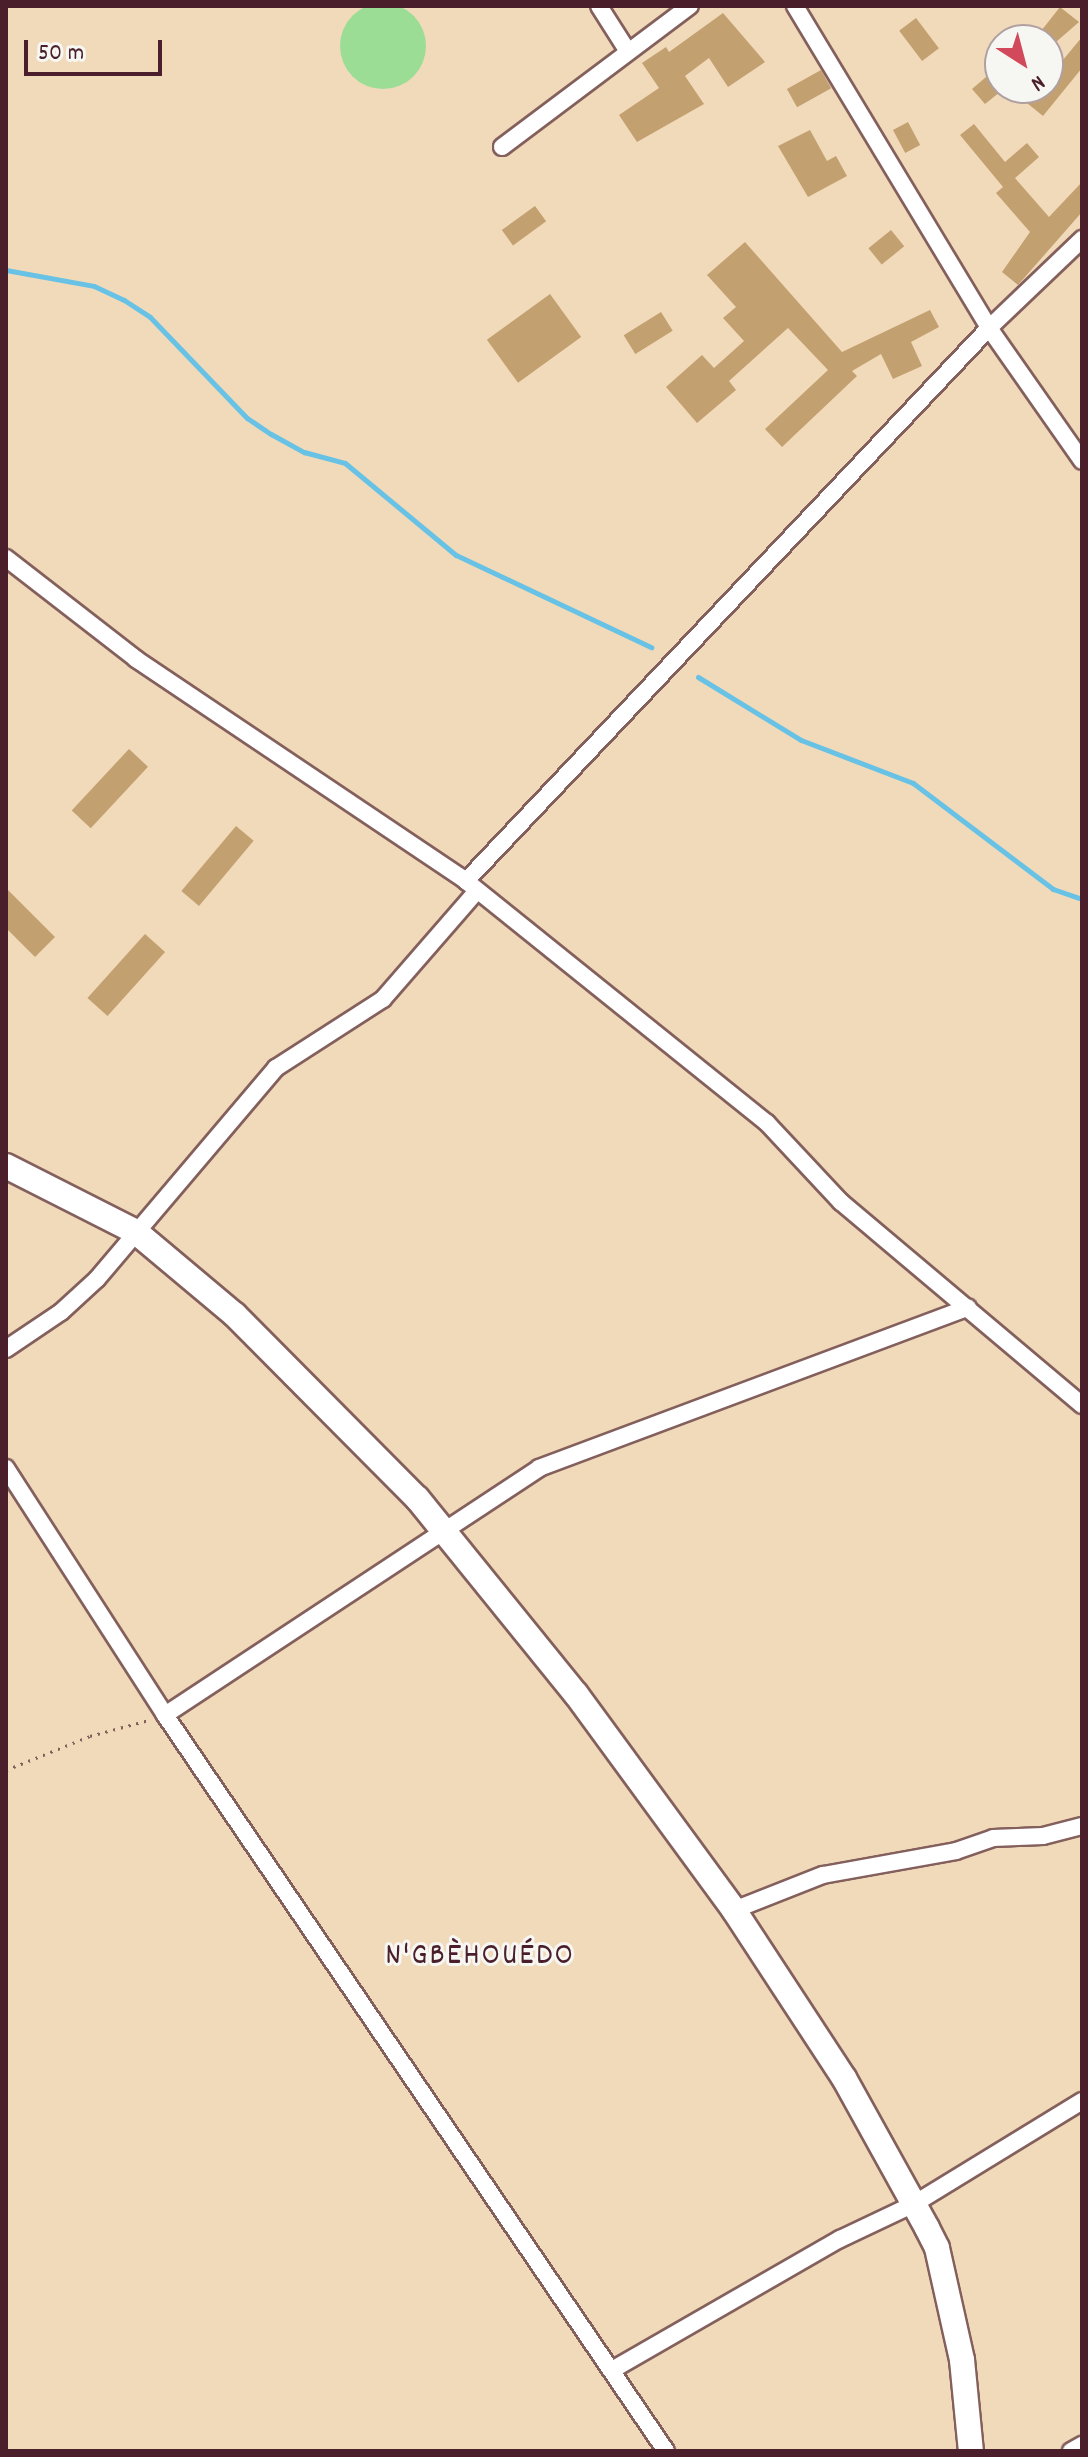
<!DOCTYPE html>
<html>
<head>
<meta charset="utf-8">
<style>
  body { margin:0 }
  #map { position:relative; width:1088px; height:2457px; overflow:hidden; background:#f1daba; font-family:Dekko,sans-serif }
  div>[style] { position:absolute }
  .green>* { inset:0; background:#9bdd94 }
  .round { border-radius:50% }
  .stream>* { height:5px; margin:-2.5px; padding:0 2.5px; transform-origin:2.5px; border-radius:2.5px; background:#67c2e5 }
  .building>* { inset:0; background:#c3a070; transform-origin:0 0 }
  .path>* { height:3px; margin-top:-1.5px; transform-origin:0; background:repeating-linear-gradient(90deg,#84605d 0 2px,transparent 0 8px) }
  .roads { filter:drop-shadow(2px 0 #84605d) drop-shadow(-2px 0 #84605d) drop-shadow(0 2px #84605d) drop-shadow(0 -2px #84605d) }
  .street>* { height:16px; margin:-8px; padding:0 8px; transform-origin:8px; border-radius:8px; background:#fff }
  .secondary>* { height:24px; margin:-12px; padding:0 12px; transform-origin:12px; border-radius:12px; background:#fff }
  span { translate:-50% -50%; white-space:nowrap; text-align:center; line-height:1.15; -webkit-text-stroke:6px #f6f6f2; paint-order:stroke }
  .quarter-label { font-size:32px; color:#4a1f2b; letter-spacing:2px }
  .frame { position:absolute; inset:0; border:8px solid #4a1f2b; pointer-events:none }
  .north { position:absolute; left:984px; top:24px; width:80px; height:80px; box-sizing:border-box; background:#f6f6f2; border:2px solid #b1a0a2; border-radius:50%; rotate:144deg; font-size:22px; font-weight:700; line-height:32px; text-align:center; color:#4a1f2b }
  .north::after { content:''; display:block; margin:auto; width:28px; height:36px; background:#d1495b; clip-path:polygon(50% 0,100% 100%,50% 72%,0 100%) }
  .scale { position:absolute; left:24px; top:40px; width:138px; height:36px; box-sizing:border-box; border:4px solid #4a1f2b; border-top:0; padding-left:10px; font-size:24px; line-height:28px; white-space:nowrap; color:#4a1f2b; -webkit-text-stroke:6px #f6f6f2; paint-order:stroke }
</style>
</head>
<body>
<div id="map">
  <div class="green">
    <i class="round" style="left:340px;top:3px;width:86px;height:86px"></i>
  </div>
  <div class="stream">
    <i style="left:6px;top:270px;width:89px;rotate:10.3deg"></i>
    <i style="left:94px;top:286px;width:33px;rotate:25deg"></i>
    <i style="left:124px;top:300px;width:31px;rotate:33deg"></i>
    <i style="left:150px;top:317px;width:140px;rotate:46.2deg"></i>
    <i style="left:247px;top:418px;width:29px;rotate:34deg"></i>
    <i style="left:271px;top:434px;width:38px;rotate:29deg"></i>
    <i style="left:304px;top:452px;width:42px;rotate:15deg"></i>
    <i style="left:345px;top:463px;width:144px;rotate:39.7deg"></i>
    <i style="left:456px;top:555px;width:216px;rotate:25.3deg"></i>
    <i style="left:698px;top:677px;width:121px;rotate:31.5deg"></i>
    <i style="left:801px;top:740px;width:120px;rotate:21deg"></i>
    <i style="left:913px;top:783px;width:176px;rotate:37.1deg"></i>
    <i style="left:1053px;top:889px;width:31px;rotate:19deg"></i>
  </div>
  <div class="building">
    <i style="clip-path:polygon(1060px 7px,1079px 22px,1048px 49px,1048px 40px,1034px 40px)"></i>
    <i style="clip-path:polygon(723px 13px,765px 62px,728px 87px,709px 58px,685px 76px,704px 104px,637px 142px,619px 115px,659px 88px,642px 63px,666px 47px,669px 52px)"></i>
    <i style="left:916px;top:18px;width:38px;height:21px;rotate:53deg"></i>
    <i style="clip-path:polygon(1082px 37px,1082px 68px,1043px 116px,1027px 103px,1040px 88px,1048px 88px,1048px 78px)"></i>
    <i style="clip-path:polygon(1000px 65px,1000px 92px,985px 104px,972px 89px)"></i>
    <i style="left:821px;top:70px;width:21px;height:39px;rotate:61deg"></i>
    <i style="left:908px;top:122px;width:26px;height:17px;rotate:62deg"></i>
    <i style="clip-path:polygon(974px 124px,1005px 162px,1027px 143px,1039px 157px,1015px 178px,1049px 217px,1082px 182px,1082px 212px,1018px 285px,1002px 272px,1030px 232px,996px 193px,1003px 187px,960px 135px)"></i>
    <i style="clip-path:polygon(810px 130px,827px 161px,836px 156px,847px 176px,808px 197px,778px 146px)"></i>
    <i style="left:535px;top:206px;width:19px;height:41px;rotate:54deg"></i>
    <i style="left:891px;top:230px;width:21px;height:29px;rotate:51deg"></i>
    <i style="clip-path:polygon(745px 242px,842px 352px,930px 310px,939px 327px,911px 342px,922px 366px,893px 379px,881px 354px,852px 371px,857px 376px,782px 447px,765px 429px,828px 370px,788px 328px,729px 381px,736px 390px,697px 423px,666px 387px,702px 355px,714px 368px,744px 341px,723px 318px,736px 307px,707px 275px)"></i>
    <i style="left:550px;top:294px;width:53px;height:78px;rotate:54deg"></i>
    <i style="left:661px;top:312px;width:22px;height:44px;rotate:58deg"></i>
    <i style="left:129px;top:749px;width:26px;height:84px;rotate:43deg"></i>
    <i style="left:236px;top:826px;width:23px;height:85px;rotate:40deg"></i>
    <i style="clip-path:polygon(6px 888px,55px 937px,35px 957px,6px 928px)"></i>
    <i style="left:145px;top:934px;width:27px;height:86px;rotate:42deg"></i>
  </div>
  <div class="path">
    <i style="left:6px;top:1770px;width:91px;rotate:-22deg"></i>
    <i style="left:90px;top:1736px;width:61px;rotate:-15.2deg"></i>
  </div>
  <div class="roads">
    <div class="street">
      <i style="left:599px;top:6px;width:52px;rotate:57.5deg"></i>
      <i style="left:795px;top:6px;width:376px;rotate:58.9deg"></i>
      <i style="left:989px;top:328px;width:162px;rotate:55deg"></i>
      <i style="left:502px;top:147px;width:235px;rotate:-36.9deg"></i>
      <i style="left:6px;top:558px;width:165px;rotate:37.8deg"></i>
      <i style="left:136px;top:659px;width:398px;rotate:33.9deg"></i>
      <i style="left:466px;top:881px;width:386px;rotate:38.8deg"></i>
      <i style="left:767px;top:1123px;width:108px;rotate:46.9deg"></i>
      <i style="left:841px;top:1202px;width:315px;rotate:40.1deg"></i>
      <i style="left:466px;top:881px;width:761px;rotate:-46.6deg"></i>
      <i style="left:989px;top:328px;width:129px;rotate:-43.7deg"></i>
      <i style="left:6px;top:1349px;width:66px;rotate:-33.9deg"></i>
      <i style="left:61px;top:1312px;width:49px;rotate:-42.5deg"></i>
      <i style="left:97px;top:1279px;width:277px;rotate:-49.7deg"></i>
      <i style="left:276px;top:1068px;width:127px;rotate:-32.8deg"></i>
      <i style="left:383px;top:999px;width:143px;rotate:-49deg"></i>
      <i style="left:6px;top:1468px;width:294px;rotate:57.2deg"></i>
      <i style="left:165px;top:1715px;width:890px;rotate:55.76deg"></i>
      <i style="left:165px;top:1715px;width:448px;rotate:-33.4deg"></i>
      <i style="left:539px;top:1468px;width:458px;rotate:-20.5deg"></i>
      <i style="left:734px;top:1910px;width:96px;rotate:-21.5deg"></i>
      <i style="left:823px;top:1875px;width:135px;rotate:-10.2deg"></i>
      <i style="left:956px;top:1851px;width:39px;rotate:-19deg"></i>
      <i style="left:993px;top:1838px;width:50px;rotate:-2.3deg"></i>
      <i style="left:1043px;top:1836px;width:40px;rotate:-14.4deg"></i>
      <i style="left:612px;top:2370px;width:263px;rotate:-29.9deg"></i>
      <i style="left:840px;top:2239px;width:82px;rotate:-25.3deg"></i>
      <i style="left:914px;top:2204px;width:197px;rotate:-31.5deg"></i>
      <i style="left:1071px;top:2451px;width:13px;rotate:-29deg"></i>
    </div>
    <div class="secondary">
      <i style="left:6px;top:1166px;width:146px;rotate:26.9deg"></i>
      <i style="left:136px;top:1232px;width:129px;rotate:40deg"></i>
      <i style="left:235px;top:1315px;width:258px;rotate:45.2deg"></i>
      <i style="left:417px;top:1498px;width:252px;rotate:51deg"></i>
      <i style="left:576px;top:1694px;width:268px;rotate:53.8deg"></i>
      <i style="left:734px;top:1910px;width:201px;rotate:56.8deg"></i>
      <i style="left:844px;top:2078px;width:171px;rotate:61deg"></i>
      <i style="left:927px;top:2228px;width:22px;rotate:63deg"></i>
      <i style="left:937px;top:2248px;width:115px;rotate:77.4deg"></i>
      <i style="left:962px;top:2360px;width:91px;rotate:84.4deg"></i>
    </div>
  </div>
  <div class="quarter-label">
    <span style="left:480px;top:1957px">N'GBÈHOUÉDO</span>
  </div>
  <div class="frame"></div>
  <div class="north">N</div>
  <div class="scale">50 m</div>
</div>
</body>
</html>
